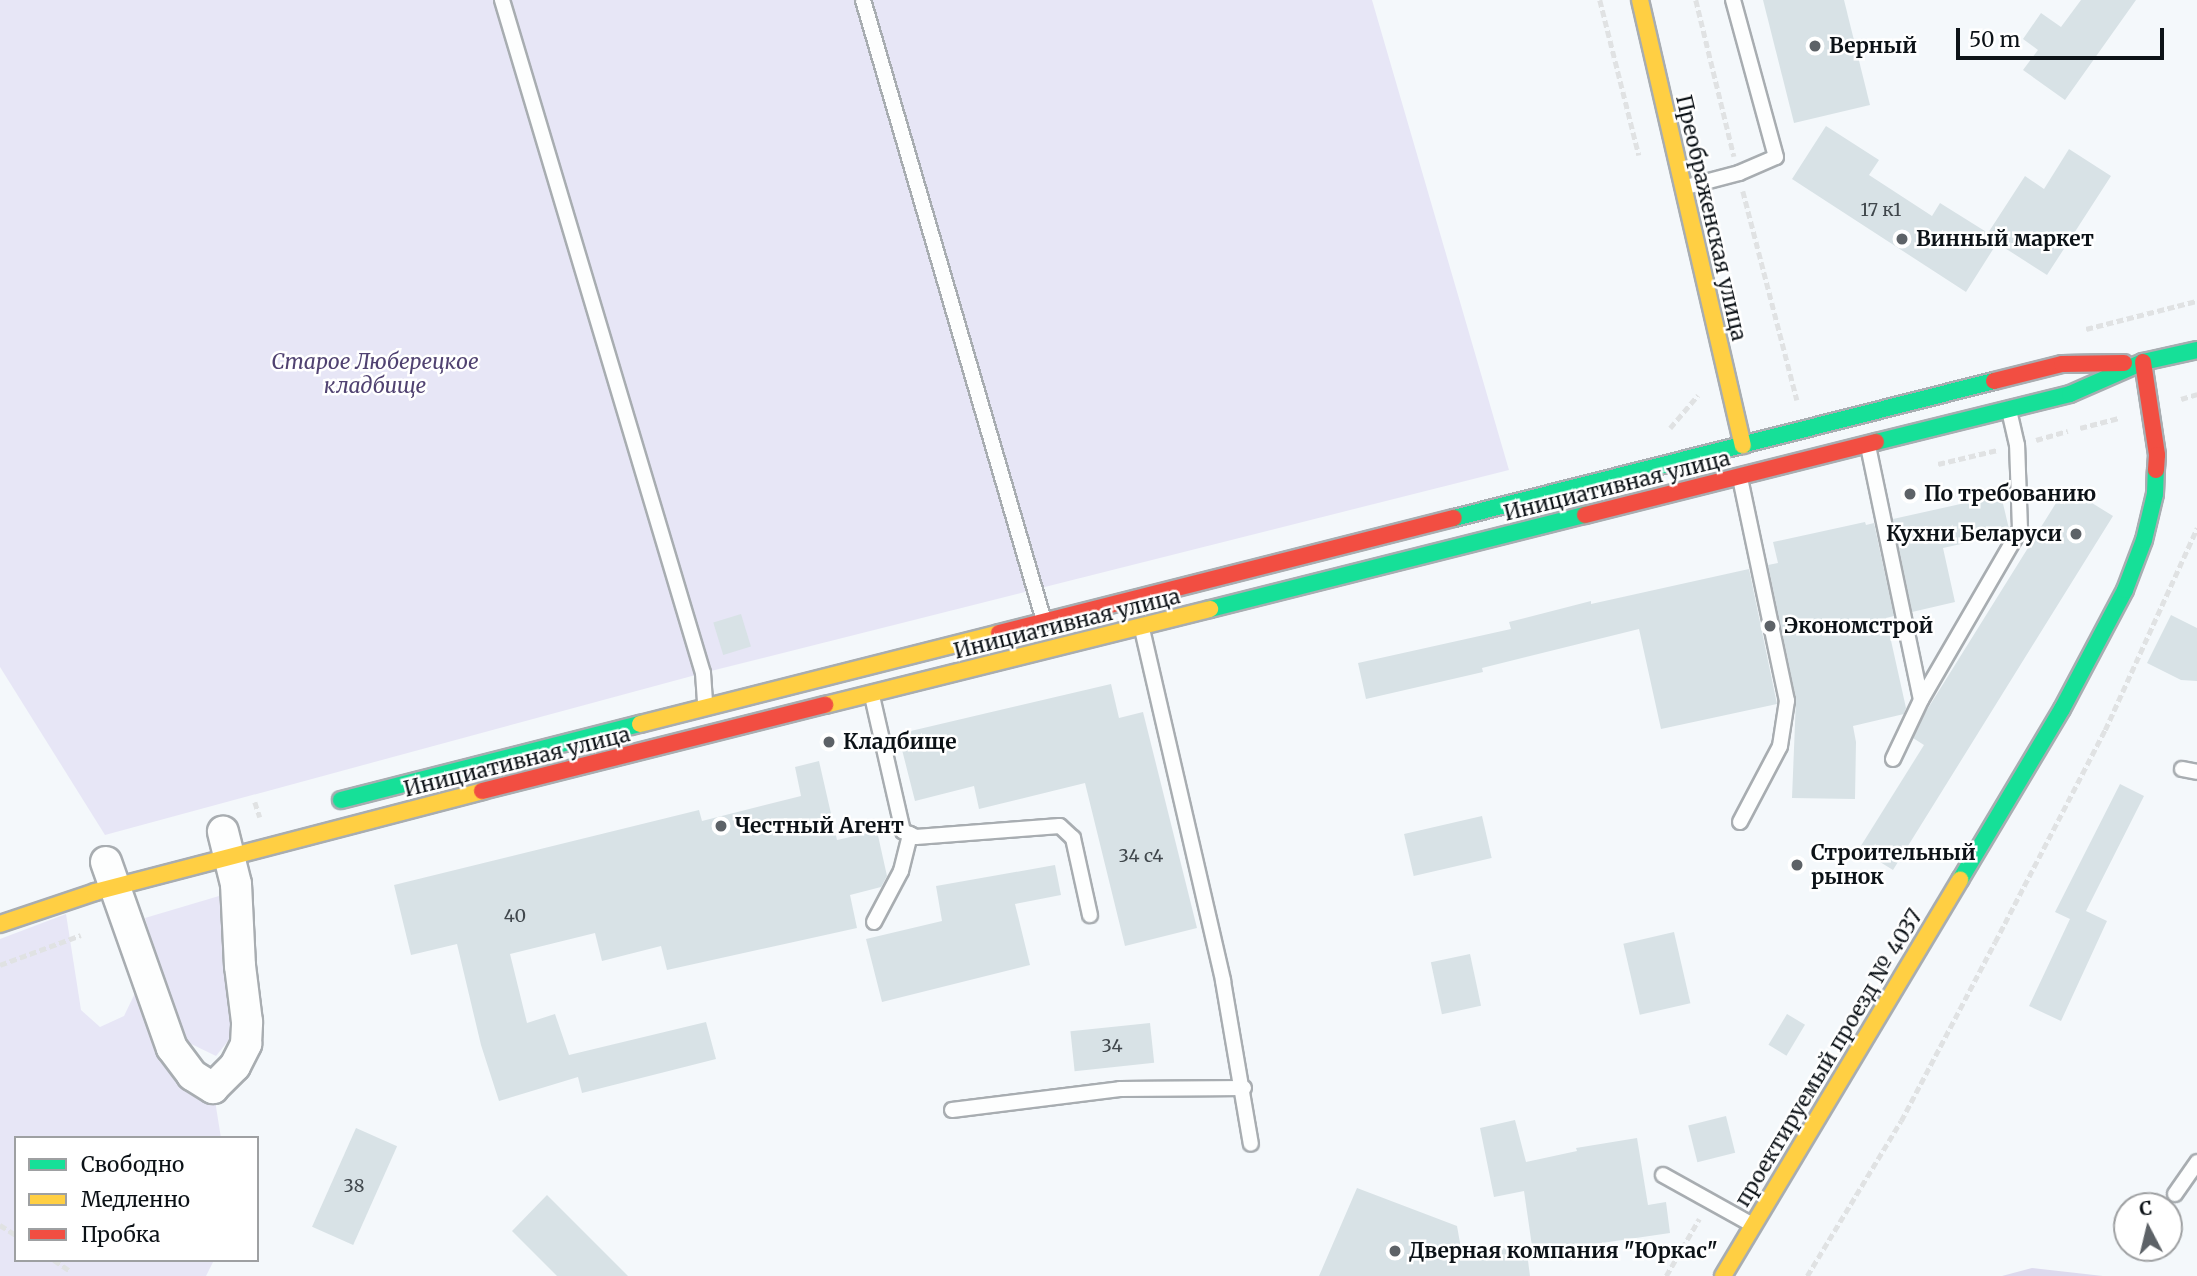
<!DOCTYPE html>
<html>
<head>
<meta charset="utf-8">
<style>
  body { margin:0 }
  #map { position:relative; width:2197px; height:1276px; overflow:hidden; background:#f4f8fb; font-family:Merriweather,serif }
  div>[style] { position:absolute }
  .green>* { inset:0; background:#e7e6f6 }
  .forest>* { inset:0; background:#dddaee }
  .building>* { inset:0; background:#d8e2e6; transform-origin:0 0 }
  .path>* { height:4.5px; margin-top:-2.25px; transform-origin:0; background:repeating-linear-gradient(90deg,#e0e2e3 0 7px,transparent 0 10.5px) }
  .roads { filter:drop-shadow(2px 0 #a8adb1) drop-shadow(-2px 0 #a8adb1) drop-shadow(0 2px #a8adb1) drop-shadow(0 -2px #a8adb1) }
  .lane>* { height:14px; margin:-7px; padding:0 7px; transform-origin:7px; border-radius:7px; background:#fdfefe }
  .street>* { height:30px; margin:-15px; padding:0 15px; transform-origin:15px; border-radius:15px; background:#fdfefe }
  .fast>* { height:16px; margin:-8px; padding:0 8px; transform-origin:8px; border-radius:8px; background:#16e098 }
  .slow>* { height:16px; margin:-8px; padding:0 8px; transform-origin:8px; border-radius:8px; background:#ffcf43 }
  .jam>* { height:16px; margin:-8px; padding:0 8px; transform-origin:8px; border-radius:8px; background:#f24e42 }
  .dots>* { width:19px; height:19px; translate:-50% -50%; box-sizing:border-box; border:4px solid #fff; border-radius:50% }
  span { translate:-50% -50%; white-space:nowrap; text-align:center; line-height:1.15; -webkit-text-stroke:5px #fff; paint-order:stroke }
  .number-label { font-size:18px; color:#40474c }
  .number-label span { -webkit-text-stroke-width:0 }
  .poi-label { font-size:21px; color:#0c1217; font-weight:700 }
  .left { translate:0 -50%; text-align:left }
  .right { translate:-100% -50%; text-align:right }
  .street-label { font-size:21px; color:#0c1217 }
  .park-label { font-size:21px; color:#504271; font-style:italic }
  .legend { position:absolute; left:14px; top:1136px; width:245px; height:126px; box-sizing:border-box; background:#fff; border:2px solid #9ea0a2; margin:0; padding:9px 12px; list-style:none; font-size:21px; color:#0c1217 }
  .legend li { display:flex; align-items:center; gap:14px; height:35px }
  .legend b { width:35px; border:2px solid #9ea0a2 }
  .north { position:absolute; left:2113px; top:1192px; width:70px; height:70px; box-sizing:border-box; background:#fff; border:2px solid #9ea0a2; border-radius:50%; rotate:353deg; font-size:19px; font-weight:700; line-height:28px; text-align:center; color:#0c1217 }
  .north::after { content:''; display:block; margin:auto; width:24px; height:32px; background:#5d6267; clip-path:polygon(50% 0,100% 100%,50% 72%,0 100%) }
  .scale { position:absolute; left:1956px; top:28px; width:208px; height:32px; box-sizing:border-box; border:4px solid #0c1217; border-top:0; padding-left:9px; font-size:21px; line-height:24px; white-space:nowrap; color:#0c1217; -webkit-text-stroke:5px #fff; paint-order:stroke }
</style>
</head>
<body>
<div id="map">
  <div class="green">
    <i style="clip-path:polygon(0 0,1372px 0,1509px 470px,703px 673px,105px 835px,0 667px)"></i>
    <i style="clip-path:polygon(219px 896px,236px 1031px,216px 1056px,181px 1039px,145px 918px)"></i>
    <i style="clip-path:polygon(66px 914px,81px 1010px,100px 1027px,124px 1016px,137px 989px,213px 1088px,221px 1138px,16px 1138px,16px 1260px,214px 1260px,206px 1276px,0 1276px,0 939px)"></i>
  </div>
  <div class="forest">
    <i style="clip-path:polygon(2032px 1268px,2103px 1276px,2002px 1276px)"></i>
  </div>
  <div class="building">
    <i style="clip-path:polygon(1763px 0,1844px 0,1870px 105px,1794px 123px)"></i>
    <i style="clip-path:polygon(2081px 0,2136px 0,2065px 100px,2023px 70px,2038px 50px,2023px 39px,2041px 13px,2061px 27px)"></i>
    <i style="clip-path:polygon(1826px 126px,1879px 160px,1869px 175px,1932px 216px,1940px 203px,1988px 233px,2025px 176px,2044px 189px,2069px 149px,2111px 176px,2047px 275px,1997px 243px,1966px 292px,1792px 179px)"></i>
    <i style="clip-path:polygon(2066px 487px,2113px 516px,1893px 870px,1859px 849px,1924px 745px,1913px 738px,1925px 713px)"></i>
    <i style="clip-path:polygon(2001px 495px,2009px 529px,2006px 534px,1943px 548px,1955px 602px,1912px 612px,1893px 519px)"></i>
    <i style="clip-path:polygon(1865px 522px,1866px 525px,1874px 523px,1894px 616px,1886px 618px,1906px 708px,1904px 714px,1853px 726px,1856px 742px,1855px 799px,1792px 798px,1796px 699px,1768px 565px,1778px 563px,1773px 542px)"></i>
    <i style="clip-path:polygon(1749px 569px,1777px 704px,1661px 729px,1639px 629px,1482px 668px,1483px 672px,1366px 699px,1358px 663px,1511px 629px,1509px 622px,1591px 601px,1591px 604px)"></i>
    <i style="left:741px;top:614px;width:34px;height:29px;rotate:73deg"></i>
    <i style="clip-path:polygon(2171px 615px,2197px 628px,2197px 681px,2181px 680px,2147px 663px)"></i>
    <i style="clip-path:polygon(1111px 684px,1119px 718px,1143px 712px,1197px 928px,1125px 946px,1085px 783px,979px 809px,974px 786px,915px 801px,898px 734px)"></i>
    <i style="clip-path:polygon(819px 761px,837px 840px,877px 831px,887px 876px,881px 887px,850px 895px,857px 928px,667px 970px,661px 946px,602px 961px,595px 933px,510px 954px,527px 1023px,555px 1014px,569px 1055px,706px 1022px,716px 1059px,582px 1093px,578px 1077px,499px 1101px,481px 1045px,457px 944px,411px 955px,394px 885px,699px 810px,702px 821px,801px 796px,795px 767px)"></i>
    <i style="clip-path:polygon(2120px 784px,2144px 796px,2086px 911px,2107px 921px,2061px 1021px,2029px 1006px,2070px 919px,2055px 912px)"></i>
    <i style="left:1482px;top:816px;width:43px;height:80px;rotate:77deg"></i>
    <i style="clip-path:polygon(1055px 865px,1061px 895px,1015px 904px,1030px 965px,882px 1002px,866px 939px,942px 921px,936px 886px)"></i>
    <i style="left:1674px;top:932px;width:73px;height:52px;rotate:77deg"></i>
    <i style="left:1470px;top:954px;width:53px;height:40px;rotate:78deg"></i>
    <i style="left:1787px;top:1014px;width:21px;height:36px;rotate:31deg"></i>
    <i style="left:1150px;top:1023px;width:40px;height:80px;rotate:84deg"></i>
    <i style="left:1726px;top:1116px;width:38px;height:39px;rotate:76deg"></i>
    <i style="clip-path:polygon(1515px 1120px,1526px 1162px,1577px 1151px,1576px 1148px,1637px 1138px,1648px 1205px,1666px 1202px,1670px 1233px,1533px 1253px,1524px 1191px,1494px 1197px,1480px 1128px)"></i>
    <i style="left:356px;top:1128px;width:45px;height:108px;rotate:24deg"></i>
    <i style="clip-path:polygon(1357px 1188px,1457px 1226px,1462px 1254px,1526px 1245px,1530px 1276px,1319px 1276px)"></i>
    <i style="clip-path:polygon(547px 1195px,628px 1276px,557px 1276px,512px 1231px)"></i>
  </div>
  <div class="path">
    <i style="left:1600px;top:0;width:160px;rotate:75.9deg"></i>
    <i style="left:1696px;top:0;width:161px;rotate:76.3deg"></i>
    <i style="left:1743px;top:191px;width:216px;rotate:75.5deg"></i>
    <i style="left:2086px;top:329px;width:114px;rotate:-14.2deg"></i>
    <i style="left:2181px;top:399px;width:17px;rotate:-17deg"></i>
    <i style="left:1670px;top:428px;width:43px;rotate:-49.7deg"></i>
    <i style="left:2080px;top:428px;width:40px;rotate:-14.4deg"></i>
    <i style="left:2036px;top:440px;width:33px;rotate:-16deg"></i>
    <i style="left:1938px;top:464px;width:61px;rotate:-13.3deg"></i>
    <i style="left:255px;top:802px;width:16px;rotate:72deg"></i>
    <i style="left:0;top:965px;width:86px;rotate:-20.3deg"></i>
    <i style="left:0;top:1225px;width:19px;rotate:32deg"></i>
    <i style="left:54px;top:1260px;width:18px;rotate:34deg"></i>
    <i style="left:1666px;top:1276px;width:66px;rotate:-59.9deg"></i>
    <i style="left:1807px;top:1276px;width:181px;rotate:-58.8deg"></i>
    <i style="left:1901px;top:1121px;width:202px;rotate:-62.3deg"></i>
    <i style="left:1995px;top:942px;width:239px;rotate:-62.6deg"></i>
    <i style="left:2105px;top:730px;width:222px;rotate:-65.5deg"></i>
  </div>
  <div class="roads">
    <div class="lane">
      <i style="left:502px;top:0;width:702px;rotate:73.37deg"></i>
      <i style="left:703px;top:673px;width:32px;rotate:86deg"></i>
      <i style="left:863px;top:0;width:647px;rotate:73.75deg"></i>
      <i style="left:1686px;top:187px;width:55px;rotate:-14.8deg"></i>
      <i style="left:1739px;top:173px;width:40px;rotate:-23.4deg"></i>
      <i style="left:1776px;top:157px;width:163px;rotate:-105.3deg"></i>
      <i style="left:1868px;top:446px;width:259px;rotate:78.2deg"></i>
      <i style="left:1921px;top:700px;width:198px;rotate:-59.9deg"></i>
      <i style="left:2020px;top:529px;width:84px;rotate:-92deg"></i>
      <i style="left:2017px;top:445px;width:37px;rotate:-103deg"></i>
      <i style="left:1142px;top:629px;width:361px;rotate:77deg"></i>
      <i style="left:1223px;top:981px;width:165px;rotate:80.3deg"></i>
      <i style="left:872px;top:696px;width:139px;rotate:77.1deg"></i>
      <i style="left:903px;top:831px;width:14px;rotate:25deg"></i>
      <i style="left:916px;top:837px;width:144px;rotate:-4.4deg"></i>
      <i style="left:1060px;top:826px;width:18px;rotate:43deg"></i>
      <i style="left:1073px;top:838px;width:79px;rotate:77.6deg"></i>
      <i style="left:1893px;top:759px;width:65px;rotate:-64.6deg"></i>
      <i style="left:2182px;top:769px;width:15px;rotate:11deg"></i>
      <i style="left:1740px;top:822px;width:86px;rotate:-62.2deg"></i>
      <i style="left:1780px;top:746px;width:46px;rotate:-81.2deg"></i>
      <i style="left:1787px;top:701px;width:228px;rotate:-101.9deg"></i>
      <i style="left:874px;top:922px;width:58px;rotate:-62.1deg"></i>
      <i style="left:901px;top:871px;width:38px;rotate:-76deg"></i>
      <i style="left:952px;top:1110px;width:169px;rotate:-7.1deg"></i>
      <i style="left:1120px;top:1089px;width:124px;rotate:-0.5deg"></i>
      <i style="left:1663px;top:1175px;width:103px;rotate:29.1deg"></i>
      <i style="left:2175px;top:1194px;width:39px;rotate:-55deg"></i>
    </div>
    <div class="street">
      <i style="left:106px;top:862px;width:197px;rotate:70.5deg"></i>
      <i style="left:172px;top:1048px;width:34px;rotate:53deg"></i>
      <i style="left:192px;top:1075px;width:25px;rotate:32deg"></i>
      <i style="left:213px;top:1088px;width:31px;rotate:-45deg"></i>
      <i style="left:235px;top:1066px;width:25px;rotate:-63deg"></i>
      <i style="left:246px;top:1044px;width:22px;rotate:-87deg"></i>
      <i style="left:247px;top:1022px;width:56px;rotate:-97.1deg"></i>
      <i style="left:240px;top:966px;width:82px;rotate:-92.8deg"></i>
      <i style="left:236px;top:884px;width:54px;rotate:-104deg"></i>
    </div>
    <div class="fast">
      <i style="left:1876px;top:442px;width:200px;rotate:-13.9deg"></i>
      <i style="left:2070px;top:394px;width:80px;rotate:-23.7deg"></i>
      <i style="left:2143px;top:362px;width:55px;rotate:-12.5deg"></i>
      <i style="left:1454px;top:518px;width:557px;rotate:-14.24deg"></i>
      <i style="left:1210px;top:609px;width:387px;rotate:-14.1deg"></i>
      <i style="left:341px;top:800px;width:309px;rotate:-14.3deg"></i>
      <i style="left:1960px;top:880px;width:199px;rotate:-59.2deg"></i>
      <i style="left:2062px;top:709px;width:135px;rotate:-62.1deg"></i>
      <i style="left:2125px;top:590px;width:53px;rotate:-69.2deg"></i>
      <i style="left:2144px;top:540px;width:47px;rotate:-76.6deg"></i>
      <i style="left:2155px;top:494px;width:24px;rotate:-88deg"></i>
    </div>
    <div class="slow">
      <i style="left:1640px;top:0;width:457px;rotate:77deg"></i>
      <i style="left:825px;top:705px;width:397px;rotate:-14deg"></i>
      <i style="left:640px;top:724px;width:370px;rotate:-14.2deg"></i>
      <i style="left:0;top:924px;width:100px;rotate:-18.6deg"></i>
      <i style="left:95px;top:892px;width:400px;rotate:-14.6deg"></i>
      <i style="left:1723px;top:1276px;width:462px;rotate:-59.1deg"></i>
    </div>
    <div class="jam">
      <i style="left:2143px;top:362px;width:94px;rotate:81.4deg"></i>
      <i style="left:2157px;top:455px;width:15px;rotate:94deg"></i>
      <i style="left:1994px;top:381px;width:70px;rotate:-14deg"></i>
      <i style="left:2062px;top:364px;width:62px;rotate:-0.9deg"></i>
      <i style="left:1585px;top:515px;width:300px;rotate:-14.1deg"></i>
      <i style="left:999px;top:633px;width:469px;rotate:-14.2deg"></i>
      <i style="left:482px;top:791px;width:354px;rotate:-14.1deg"></i>
    </div>
  </div>
  <div class="dots">
    <i style="left:1815px;top:46px;background:#5d6267"></i>
    <i style="left:1902px;top:239px;background:#5d6267"></i>
    <i style="left:1910px;top:494px;background:#5d6267"></i>
    <i style="left:2076px;top:534px;background:#5d6267"></i>
    <i style="left:1770px;top:626px;background:#5d6267"></i>
    <i style="left:829px;top:742px;background:#5d6267"></i>
    <i style="left:721px;top:826px;background:#5d6267"></i>
    <i style="left:1797px;top:865px;background:#5d6267"></i>
    <i style="left:1395px;top:1251px;background:#5d6267"></i>
  </div>
  <div class="number-label">
    <span style="left:1881px;top:210px">17 к1</span>
    <span style="left:1141px;top:856px">34 с4</span>
    <span style="left:515px;top:916px">40</span>
    <span style="left:1112px;top:1046px">34</span>
    <span style="left:354px;top:1186px">38</span>
  </div>
  <div class="poi-label">
    <span class="left" style="left:1829px;top:46px">Верный</span>
    <span class="left" style="left:1916px;top:239px">Винный маркет</span>
    <span class="left" style="left:1924px;top:494px">По требованию</span>
    <span class="right" style="left:2062px;top:534px">Кухни Беларуси</span>
    <span class="left" style="left:1784px;top:626px">Экономстрой</span>
    <span class="left" style="left:843px;top:742px">Кладбище</span>
    <span class="left" style="left:735px;top:826px">Честный Агент</span>
    <span class="left" style="left:1811px;top:865px">Строительный<br>рынок</span>
    <span class="left" style="left:1409px;top:1251px">Дверная компания "Юркас"</span>
  </div>
  <div class="street-label">
    <span style="left:1711px;top:218px;rotate:77deg">Преображенская улица</span>
    <span style="left:1617px;top:486px;rotate:-14deg">Инициативная улица</span>
    <span style="left:1067px;top:624px;rotate:-14deg">Инициативная улица</span>
    <span style="left:517px;top:762px;rotate:-14deg">Инициативная улица</span>
    <span style="left:1829px;top:1058px;rotate:-59deg">проектируемый проезд № 4037</span>
  </div>
  <div class="park-label">
    <span style="left:375px;top:374px">Старое Люберецкое<br>кладбище</span>
  </div>
  <ul class="legend">
  <li><b style="height:9px;background:#16e098"></b>Свободно</li>
  <li><b style="height:9px;background:#ffcf43"></b>Медленно</li>
  <li><b style="height:9px;background:#f24e42"></b>Пробка</li>
  </ul>
  <div class="north">С</div>
  <div class="scale">50 m</div>
</div>
</body>
</html>
